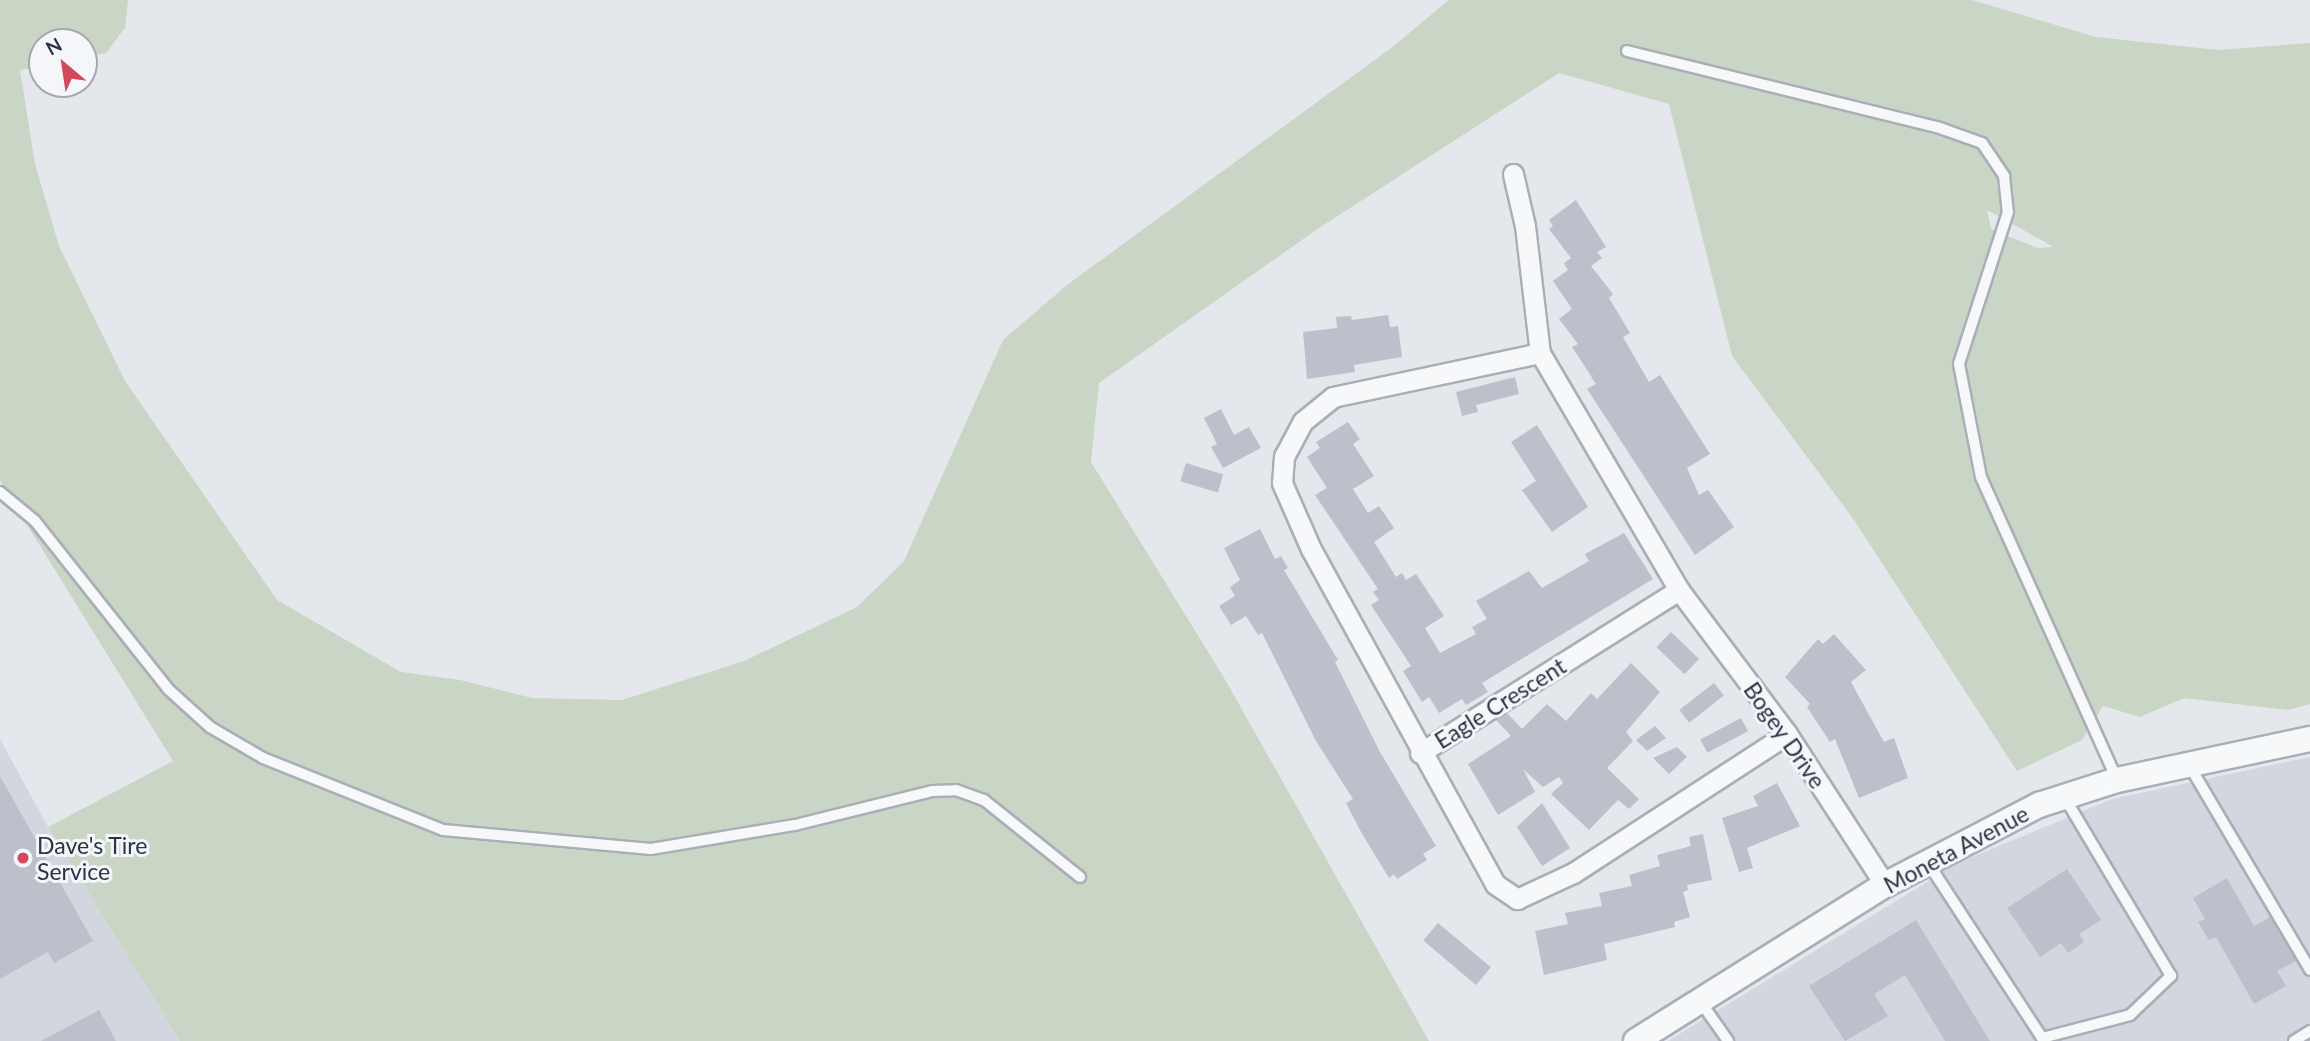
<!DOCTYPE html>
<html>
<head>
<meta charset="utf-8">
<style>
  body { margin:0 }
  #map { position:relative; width:2310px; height:1041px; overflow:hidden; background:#e4e7ec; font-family:Lato,sans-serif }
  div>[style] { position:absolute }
  .built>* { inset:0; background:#d2d6de }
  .green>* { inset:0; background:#c9d6c5 }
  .building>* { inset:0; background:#bbc0ca; transform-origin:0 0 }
  .roads { filter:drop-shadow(2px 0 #a9aeb7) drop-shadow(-2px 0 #a9aeb7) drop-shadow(0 2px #a9aeb7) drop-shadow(0 -2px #a9aeb7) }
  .service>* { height:10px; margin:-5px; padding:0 5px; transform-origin:5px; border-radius:5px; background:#f7f8fa }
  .minor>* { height:19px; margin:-9.5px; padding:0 9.5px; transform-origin:9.5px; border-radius:9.5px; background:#f7f8fa }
  .tertiary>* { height:24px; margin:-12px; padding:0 12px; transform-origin:12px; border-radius:12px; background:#f7f8fa }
  .dots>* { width:19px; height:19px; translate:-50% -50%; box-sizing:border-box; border:4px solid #f4f6f9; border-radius:50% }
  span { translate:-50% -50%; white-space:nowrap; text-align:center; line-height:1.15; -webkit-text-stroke:6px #f4f6f9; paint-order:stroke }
  .street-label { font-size:23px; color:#2b3445 }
  .poi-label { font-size:23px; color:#2b3445 }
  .left { translate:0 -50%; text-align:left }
  .north { position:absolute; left:28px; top:28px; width:70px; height:70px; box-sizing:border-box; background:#f4f6f9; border:2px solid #a4a8b1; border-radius:50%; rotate:331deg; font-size:19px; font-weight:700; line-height:28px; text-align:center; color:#2b3445 }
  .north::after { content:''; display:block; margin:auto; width:24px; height:32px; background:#d1495b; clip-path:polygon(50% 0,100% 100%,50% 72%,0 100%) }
</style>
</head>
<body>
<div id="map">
  <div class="built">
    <i style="clip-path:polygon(0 739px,48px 827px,180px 1041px,0 1041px)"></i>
    <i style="clip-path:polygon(2310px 757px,2310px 1041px,1668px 1041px,1958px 863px,2112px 799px)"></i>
  </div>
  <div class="green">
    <i style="clip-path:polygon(evenodd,0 0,128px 0,125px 28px,106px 53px,84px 57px,84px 42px,42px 42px,42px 66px,20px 70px,35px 164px,59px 246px,125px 381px,277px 600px,401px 672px,460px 680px,532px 698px,622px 700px,744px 661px,857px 607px,904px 561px,1003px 340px,1067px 285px,1391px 48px,1449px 0,1972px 0,2096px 37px,2218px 50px,2310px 43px,2310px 704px,2288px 710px,2184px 698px,2140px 717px,2103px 706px,2082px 740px,2017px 771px,1854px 520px,1732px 356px,1669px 104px,1559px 73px,1316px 230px,1099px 383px,1091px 462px,1223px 676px,1429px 1041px,180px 1041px,48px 827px,173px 761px,0 481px,0 0,1987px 210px,2052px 246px,2052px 247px,2037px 248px,1991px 229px,1987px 210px)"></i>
  </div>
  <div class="building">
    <i style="clip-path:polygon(1576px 200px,1606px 247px,1597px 252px,1602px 258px,1591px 266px,1613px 294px,1609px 298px,1630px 333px,1623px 337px,1649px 382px,1660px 375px,1710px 454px,1687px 468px,1699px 495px,1708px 490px,1734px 527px,1695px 555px,1595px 401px,1587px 389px,1596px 384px,1591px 377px,1595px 375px,1591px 376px,1572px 347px,1578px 344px,1559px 319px,1572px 309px,1553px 281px,1568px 270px,1564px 263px,1571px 258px,1549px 229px,1553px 226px,1549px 220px)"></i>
    <i style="clip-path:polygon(1388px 315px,1390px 327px,1398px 326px,1402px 357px,1354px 365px,1355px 372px,1307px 379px,1303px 332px,1337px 328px,1336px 317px,1351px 316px,1352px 320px)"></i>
    <i style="clip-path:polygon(1515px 377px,1519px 394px,1476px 405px,1478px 412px,1462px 416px,1456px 392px)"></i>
    <i style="clip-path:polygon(1221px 409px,1234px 435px,1249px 427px,1261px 448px,1223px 468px,1211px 447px,1217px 444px,1204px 418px)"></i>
    <i style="clip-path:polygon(1348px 422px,1360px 439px,1353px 444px,1374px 476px,1353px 489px,1368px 513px,1379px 506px,1394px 528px,1374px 542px,1396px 577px,1402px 573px,1406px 580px,1416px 574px,1444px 616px,1425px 628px,1440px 653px,1476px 634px,1472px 627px,1487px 619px,1476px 601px,1529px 571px,1542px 588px,1589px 561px,1585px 554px,1624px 533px,1653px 579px,1482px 683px,1488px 692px,1466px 705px,1462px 699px,1439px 713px,1429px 697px,1422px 702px,1403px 671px,1411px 666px,1371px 605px,1379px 600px,1373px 592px,1378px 589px,1315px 495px,1327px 488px,1307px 457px,1320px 448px,1316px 442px)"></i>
    <i style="clip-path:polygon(1537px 425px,1588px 507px,1552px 532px,1522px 490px,1536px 481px,1511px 442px)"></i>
    <i style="left:1186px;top:463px;width:39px;height:19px;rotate:17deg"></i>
    <i style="clip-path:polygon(1260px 529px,1275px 559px,1281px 556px,1288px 568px,1284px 570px,1338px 660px,1335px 662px,1380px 752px,1436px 846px,1423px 854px,1427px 860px,1397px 879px,1394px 874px,1389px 878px,1361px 832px,1346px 803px,1353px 799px,1316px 741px,1262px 633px,1258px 635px,1246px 616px,1231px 625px,1219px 606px,1235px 596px,1230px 587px,1240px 580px,1224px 548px)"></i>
    <i style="left:1671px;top:632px;width:39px;height:21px;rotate:44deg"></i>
    <i style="clip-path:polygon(1834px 634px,1866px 670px,1851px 682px,1884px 742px,1894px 738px,1908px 778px,1859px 798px,1835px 739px,1830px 742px,1807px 707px,1810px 704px,1785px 677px,1818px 639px,1823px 644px)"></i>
    <i style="clip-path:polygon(1631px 663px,1660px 692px,1626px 732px,1633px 741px,1607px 768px,1639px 799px,1629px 809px,1618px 800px,1589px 830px,1551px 794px,1563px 783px,1559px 777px,1543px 787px,1523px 769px,1535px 792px,1498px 815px,1468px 764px,1511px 736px,1496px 720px,1507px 713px,1522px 729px,1547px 704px,1566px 721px,1591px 693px,1597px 699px)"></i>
    <i style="left:1714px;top:683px;width:16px;height:44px;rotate:52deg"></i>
    <i style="left:1741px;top:718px;width:15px;height:46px;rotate:62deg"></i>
    <i style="clip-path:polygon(1655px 726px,1666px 738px,1647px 751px,1636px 740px)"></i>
    <i style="clip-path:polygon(1677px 747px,1687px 757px,1669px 774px,1653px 758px)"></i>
    <i style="clip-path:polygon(0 776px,93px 941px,54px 963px,48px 952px,0 979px)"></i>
    <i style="clip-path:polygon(1777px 783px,1800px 826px,1747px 848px,1753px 868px,1739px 872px,1722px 818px,1758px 806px,1753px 796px)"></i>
    <i style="clip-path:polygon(1542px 803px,1570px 848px,1542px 866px,1517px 827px)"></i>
    <i style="clip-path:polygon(1703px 834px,1712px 880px,1687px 885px,1688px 890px,1683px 892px,1690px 917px,1674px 922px,1675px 927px,1604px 944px,1607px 960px,1544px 975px,1535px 931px,1568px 924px,1565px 913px,1602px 906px,1599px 893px,1632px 886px,1629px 875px,1660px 866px,1657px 855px,1691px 846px,1689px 837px)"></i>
    <i style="clip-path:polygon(2067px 869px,2101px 920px,2079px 934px,2084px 942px,2068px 953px,2061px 943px,2040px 957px,2007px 908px)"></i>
    <i style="clip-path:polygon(2227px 878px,2254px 926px,2270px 917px,2296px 961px,2277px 971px,2286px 986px,2254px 1004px,2216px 937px,2209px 940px,2198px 922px,2205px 919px,2193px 898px)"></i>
    <i style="clip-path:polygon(1916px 920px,1990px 1041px,1945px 1041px,1905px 975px,1874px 994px,1888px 1016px,1845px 1041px,1809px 986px)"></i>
    <i style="left:1438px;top:923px;width:69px;height:23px;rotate:40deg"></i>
    <i style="clip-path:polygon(99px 1010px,116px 1041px,41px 1041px)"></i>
  </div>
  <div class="roads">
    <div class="service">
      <i style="left:1627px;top:51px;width:319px;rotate:13.8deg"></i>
      <i style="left:1937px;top:127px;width:48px;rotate:19.6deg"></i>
      <i style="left:1982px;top:143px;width:40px;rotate:56deg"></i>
      <i style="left:2004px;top:176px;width:36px;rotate:84deg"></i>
      <i style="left:2008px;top:212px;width:160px;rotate:107.9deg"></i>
      <i style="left:1959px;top:364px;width:115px;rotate:79deg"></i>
      <i style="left:1981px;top:477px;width:332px;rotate:65.8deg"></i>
      <i style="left:0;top:492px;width:45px;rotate:39.6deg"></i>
      <i style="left:35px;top:521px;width:214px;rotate:51.6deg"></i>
      <i style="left:168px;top:689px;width:57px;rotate:42.1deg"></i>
      <i style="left:210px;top:727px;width:61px;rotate:30.3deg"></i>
      <i style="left:263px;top:758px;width:194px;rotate:21.8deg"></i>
      <i style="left:443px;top:830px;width:209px;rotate:5.2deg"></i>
      <i style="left:651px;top:849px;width:146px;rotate:-9.5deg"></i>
      <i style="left:795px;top:825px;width:141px;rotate:-13.9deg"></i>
      <i style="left:932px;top:791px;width:24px;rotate:-2deg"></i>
      <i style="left:956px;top:790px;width:30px;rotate:20deg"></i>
      <i style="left:984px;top:800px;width:123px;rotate:38.7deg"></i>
      <i style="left:2189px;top:765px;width:238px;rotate:59.4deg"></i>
      <i style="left:1928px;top:863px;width:209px;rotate:56.9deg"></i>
      <i style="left:2042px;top:1038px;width:91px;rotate:-14.6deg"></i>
      <i style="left:2130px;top:1015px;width:57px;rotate:-43.6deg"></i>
      <i style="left:2171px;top:976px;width:207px;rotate:-120.8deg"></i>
      <i style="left:1700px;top:1001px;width:49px;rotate:55deg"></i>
      <i style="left:2294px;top:1041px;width:19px;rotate:-32deg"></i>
    </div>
    <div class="minor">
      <i style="left:1513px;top:174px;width:53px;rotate:77deg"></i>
      <i style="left:1525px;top:226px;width:128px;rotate:83.3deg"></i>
      <i style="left:1540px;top:353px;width:275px;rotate:59.6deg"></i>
      <i style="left:1679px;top:590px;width:180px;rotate:53.1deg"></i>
      <i style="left:1787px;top:734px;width:180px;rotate:57deg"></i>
      <i style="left:1540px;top:353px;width:212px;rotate:168deg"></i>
      <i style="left:1333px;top:397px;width:38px;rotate:141deg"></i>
      <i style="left:1303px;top:421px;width:40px;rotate:118deg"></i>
      <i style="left:1284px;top:456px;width:27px;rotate:94deg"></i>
      <i style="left:1282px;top:483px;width:72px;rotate:66.3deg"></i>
      <i style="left:1311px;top:549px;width:382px;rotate:61.2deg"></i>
      <i style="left:1495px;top:884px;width:27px;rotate:34deg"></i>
      <i style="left:1517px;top:899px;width:62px;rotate:-24.9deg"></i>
      <i style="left:1573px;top:873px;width:255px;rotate:-33deg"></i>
      <i style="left:1420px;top:753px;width:306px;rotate:-32.2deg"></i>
    </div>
    <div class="tertiary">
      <i style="left:1636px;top:1041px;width:294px;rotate:-32.1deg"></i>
      <i style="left:1885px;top:885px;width:174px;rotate:-27.5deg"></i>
      <i style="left:2039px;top:805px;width:82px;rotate:-17.8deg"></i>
      <i style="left:2117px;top:780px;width:197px;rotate:-12deg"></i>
    </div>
  </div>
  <div class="dots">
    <i style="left:23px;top:858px;background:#d1495b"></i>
  </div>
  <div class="street-label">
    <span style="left:1500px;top:703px;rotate:-32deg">Eagle Crescent</span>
    <span style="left:1785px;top:735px;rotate:55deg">Bogey Drive</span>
    <span style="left:1956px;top:849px;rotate:-28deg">Moneta Avenue</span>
  </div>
  <div class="poi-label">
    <span class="left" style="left:37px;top:858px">Dave's Tire<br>Service</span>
  </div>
  <div class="north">N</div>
</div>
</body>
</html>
